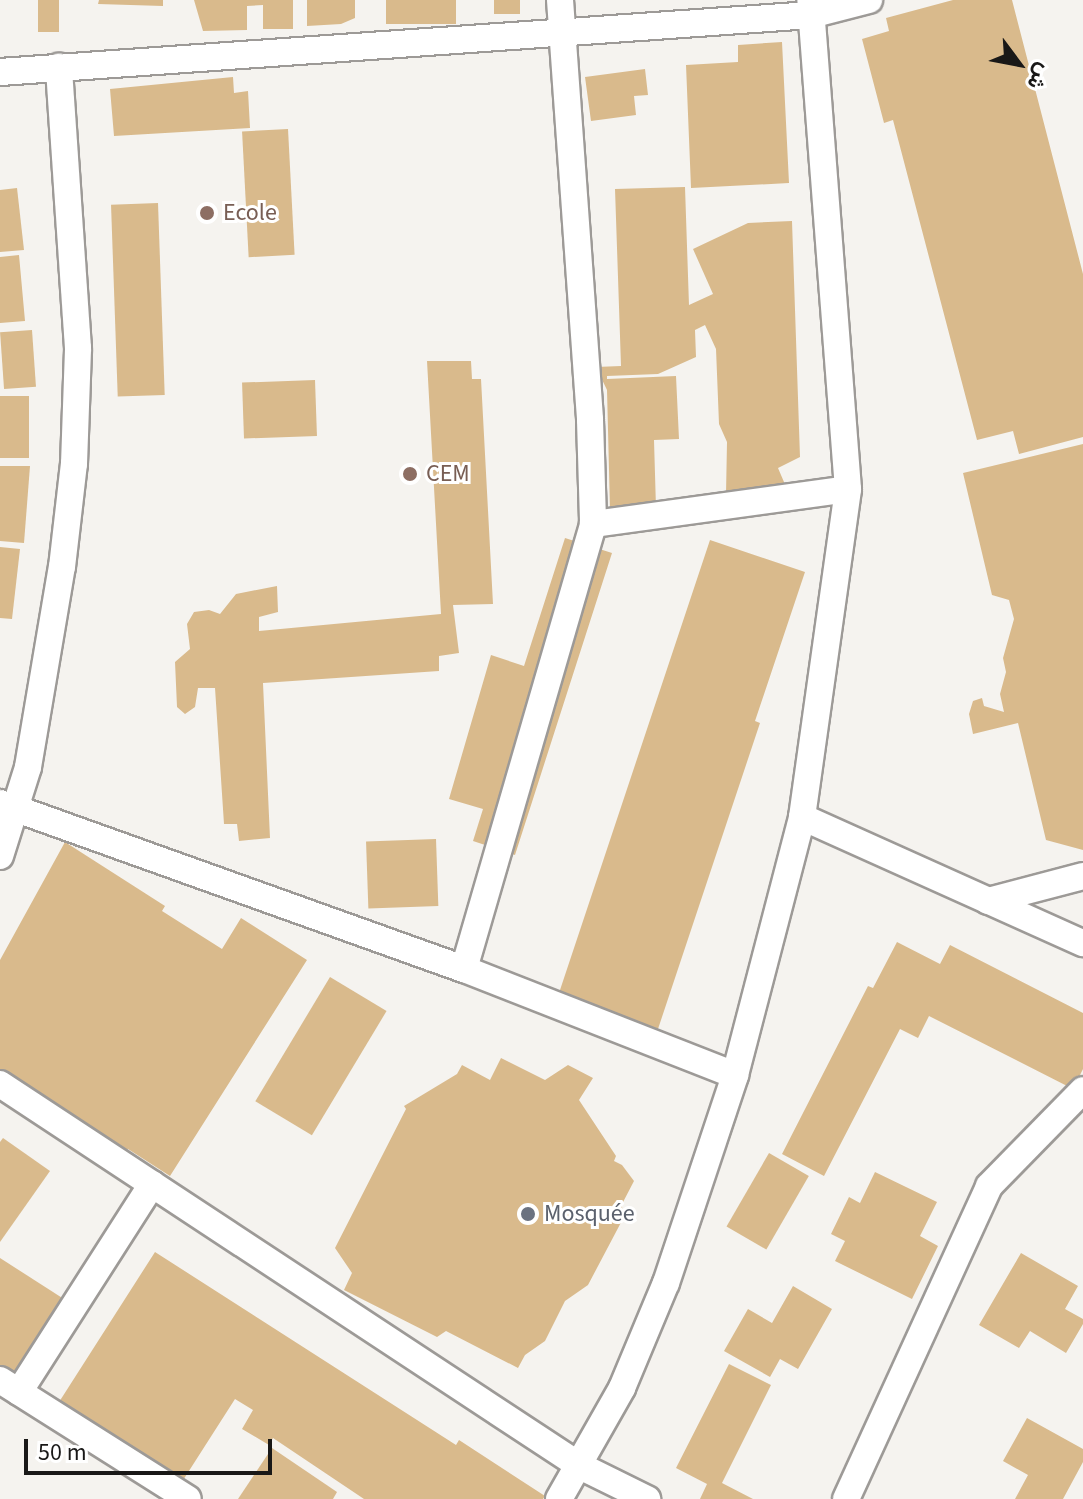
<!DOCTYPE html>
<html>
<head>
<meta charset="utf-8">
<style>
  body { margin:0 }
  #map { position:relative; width:1083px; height:1499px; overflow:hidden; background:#f5f3ef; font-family:"Source Sans 3",Vazirmatn,sans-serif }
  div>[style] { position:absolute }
  .building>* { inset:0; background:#d9ba8c; transform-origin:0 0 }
  .roads { filter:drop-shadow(2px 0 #9d9a97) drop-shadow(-2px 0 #9d9a97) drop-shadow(0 2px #9d9a97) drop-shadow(0 -2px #9d9a97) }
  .street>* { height:26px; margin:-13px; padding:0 13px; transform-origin:13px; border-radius:13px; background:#fff }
  .dots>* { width:22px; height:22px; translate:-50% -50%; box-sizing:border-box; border:4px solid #fff; border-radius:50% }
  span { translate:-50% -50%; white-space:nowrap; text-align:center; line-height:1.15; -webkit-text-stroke:6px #fff; paint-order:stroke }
  .education-label { font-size:24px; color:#785e54 }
  .left { translate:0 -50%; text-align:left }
  .worship-label { font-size:24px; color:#5b616d }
  .north { position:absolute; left:979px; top:24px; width:80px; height:80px; -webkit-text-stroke:6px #fff; paint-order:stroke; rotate:122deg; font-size:22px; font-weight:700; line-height:32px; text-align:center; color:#191817 }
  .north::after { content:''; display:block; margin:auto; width:28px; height:36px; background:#191817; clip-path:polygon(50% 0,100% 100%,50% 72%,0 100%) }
  .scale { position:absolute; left:24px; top:1439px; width:248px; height:36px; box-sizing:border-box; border:4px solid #191817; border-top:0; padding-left:10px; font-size:24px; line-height:28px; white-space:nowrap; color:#191817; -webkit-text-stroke:6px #fff; paint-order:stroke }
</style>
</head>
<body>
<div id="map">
  <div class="building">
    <i style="left:38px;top:0;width:21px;height:32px"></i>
    <i style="clip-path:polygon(99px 0,163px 0,163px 6px,98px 4px)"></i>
    <i style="clip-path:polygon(194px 0,293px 0,293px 29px,263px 29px,263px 5px,247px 6px,247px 30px,203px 31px)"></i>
    <i style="clip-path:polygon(307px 0,355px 0,355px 18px,341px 24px,307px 26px)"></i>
    <i style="left:386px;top:0;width:70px;height:24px"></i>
    <i style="left:494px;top:0;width:26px;height:14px"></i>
    <i style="clip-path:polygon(953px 0,1012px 0,1083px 274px,1083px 437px,1019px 454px,1013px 431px,977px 440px,893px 120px,884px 123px,862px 39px,889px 31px,886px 18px)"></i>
    <i style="clip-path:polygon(782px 42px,789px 183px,691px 188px,686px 65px,738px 62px,738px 45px)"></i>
    <i style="clip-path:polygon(645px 69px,648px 95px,634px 96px,636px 115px,591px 121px,585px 77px)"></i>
    <i style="clip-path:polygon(233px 77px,234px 93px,248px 91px,250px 128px,114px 136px,110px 89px)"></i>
    <i style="left:288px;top:129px;width:126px;height:46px;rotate:87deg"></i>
    <i style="clip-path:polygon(685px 187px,689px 305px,713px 294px,693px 249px,748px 223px,792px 221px,800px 457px,778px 468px,784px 482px,785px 499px,726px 494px,727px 442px,719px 424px,716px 349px,705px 325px,695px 330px,696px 357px,658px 374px,607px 376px,607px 379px,676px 376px,679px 439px,654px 440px,656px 508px,610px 510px,607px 390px,596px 367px,621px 366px,615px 189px)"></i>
    <i style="clip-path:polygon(17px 188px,24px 250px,0 252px,0 190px)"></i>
    <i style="left:158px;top:203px;width:192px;height:47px;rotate:88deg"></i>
    <i style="clip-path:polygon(19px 255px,25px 321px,0 323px,0 257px)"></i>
    <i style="left:32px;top:330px;width:57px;height:32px;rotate:86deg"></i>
    <i style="clip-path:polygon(427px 361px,471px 361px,472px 379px,481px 379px,493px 604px,453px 605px,459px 653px,439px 656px,439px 671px,263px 683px,270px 838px,239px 841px,237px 824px,224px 824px,215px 688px,198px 688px,195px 707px,185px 714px,177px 707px,175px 662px,190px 649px,187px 624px,194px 612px,209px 610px,220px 614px,236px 594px,277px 586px,278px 612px,259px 617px,259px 631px,441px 614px)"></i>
    <i style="left:315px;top:380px;width:56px;height:73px;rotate:88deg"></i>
    <i style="left:0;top:396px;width:29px;height:62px"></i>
    <i style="clip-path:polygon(1083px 444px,1083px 850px,1046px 840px,1018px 723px,973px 734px,969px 714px,973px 701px,982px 698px,984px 706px,1004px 712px,1000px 694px,1006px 672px,1003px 658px,1014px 619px,1009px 600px,992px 595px,963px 473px)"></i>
    <i style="clip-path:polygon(0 466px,30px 466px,24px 543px,0 541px)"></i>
    <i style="clip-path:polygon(565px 538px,612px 553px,515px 855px,473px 841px,483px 809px,449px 799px,491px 655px,524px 666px)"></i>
    <i style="clip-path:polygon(710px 540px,805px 572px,755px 721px,760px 723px,652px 1047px,552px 1014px)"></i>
    <i style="clip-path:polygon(0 547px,20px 549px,12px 619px,0 618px)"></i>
    <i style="left:436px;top:839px;width:67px;height:70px;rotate:88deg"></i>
    <i style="clip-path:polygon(65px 842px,165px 906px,162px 911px,222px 949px,241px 918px,307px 960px,170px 1176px,128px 1149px,121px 1159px,0 1072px,0 960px)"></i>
    <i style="clip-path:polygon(897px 942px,940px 964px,950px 945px,1083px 1013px,1083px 1069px,1073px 1089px,929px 1016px,918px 1038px,900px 1029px,824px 1176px,782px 1154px,868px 986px,873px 988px)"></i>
    <i style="left:330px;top:977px;width:66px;height:145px;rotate:31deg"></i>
    <i style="clip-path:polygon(501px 1058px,545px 1080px,568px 1065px,593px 1078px,579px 1100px,616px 1156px,614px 1161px,622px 1165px,634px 1181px,621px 1206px,626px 1213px,588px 1285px,565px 1301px,545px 1341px,525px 1355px,518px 1368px,446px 1331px,437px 1337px,344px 1290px,352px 1273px,335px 1248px,406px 1109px,404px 1106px,457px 1074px,462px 1065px,490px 1080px)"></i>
    <i style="clip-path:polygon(3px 1138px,50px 1171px,0 1242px,0 1142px)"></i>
    <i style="left:769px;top:1153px;width:46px;height:85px;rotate:30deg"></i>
    <i style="clip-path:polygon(875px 1172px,937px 1202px,920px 1236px,938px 1246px,912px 1299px,835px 1261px,845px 1241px,831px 1234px,849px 1197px,860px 1203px)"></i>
    <i style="clip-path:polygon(155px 1252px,456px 1445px,459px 1440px,545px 1496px,543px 1499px,364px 1499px,273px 1438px,269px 1445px,242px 1429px,253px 1410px,235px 1399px,171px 1499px,164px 1499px,45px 1424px)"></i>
    <i style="clip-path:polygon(1021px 1253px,1078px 1286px,1065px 1309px,1083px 1319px,1083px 1324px,1066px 1353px,1030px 1331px,1019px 1348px,979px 1325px)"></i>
    <i style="clip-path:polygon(0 1258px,67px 1301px,8px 1391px,0 1386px)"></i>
    <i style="clip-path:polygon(793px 1286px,832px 1309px,798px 1369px,780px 1359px,770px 1377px,724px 1351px,748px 1309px,772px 1323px)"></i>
    <i style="clip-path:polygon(729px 1364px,771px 1385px,722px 1483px,753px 1499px,700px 1499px,707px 1484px,676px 1468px)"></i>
    <i style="clip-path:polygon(1027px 1418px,1083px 1449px,1083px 1462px,1063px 1499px,1015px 1499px,1028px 1475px,1003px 1461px)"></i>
    <i style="clip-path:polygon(272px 1448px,337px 1492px,333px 1499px,238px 1499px)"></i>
  </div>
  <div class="roads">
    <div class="street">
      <i style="left:560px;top:0;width:421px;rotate:85.9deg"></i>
      <i style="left:590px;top:420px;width:104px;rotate:88.3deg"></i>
      <i style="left:0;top:72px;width:813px;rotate:-4.02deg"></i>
      <i style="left:811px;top:15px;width:60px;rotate:-14.5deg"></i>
      <i style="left:0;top:803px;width:493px;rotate:19.7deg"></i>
      <i style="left:464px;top:969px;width:291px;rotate:21.4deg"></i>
      <i style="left:802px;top:817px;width:308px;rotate:24.2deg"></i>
      <i style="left:0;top:856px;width:93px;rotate:-72.5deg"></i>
      <i style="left:28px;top:767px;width:203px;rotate:-80.4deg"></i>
      <i style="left:62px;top:567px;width:104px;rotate:-83.4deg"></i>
      <i style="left:74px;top:464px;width:116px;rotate:-88deg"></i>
      <i style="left:78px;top:348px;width:282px;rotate:-93.9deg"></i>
      <i style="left:988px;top:901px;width:98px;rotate:-14.7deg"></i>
      <i style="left:464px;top:969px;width:463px;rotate:-73.8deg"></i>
      <i style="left:593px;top:524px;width:257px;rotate:-7.8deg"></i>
      <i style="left:0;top:1084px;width:694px;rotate:33.37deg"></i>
      <i style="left:580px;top:1466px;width:75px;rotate:26.2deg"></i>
      <i style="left:0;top:1380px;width:222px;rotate:32.3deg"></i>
      <i style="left:19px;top:1392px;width:247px;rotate:-57.4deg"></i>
      <i style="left:559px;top:1499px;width:128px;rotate:-60.4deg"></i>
      <i style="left:622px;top:1388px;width:114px;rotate:-67.3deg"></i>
      <i style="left:666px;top:1283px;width:219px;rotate:-71.6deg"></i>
      <i style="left:735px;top:1075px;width:267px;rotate:-75.4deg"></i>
      <i style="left:802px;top:817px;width:331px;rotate:-82deg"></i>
      <i style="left:848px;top:489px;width:490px;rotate:-94.4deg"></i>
      <i style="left:846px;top:1499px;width:344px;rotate:-65.4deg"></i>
      <i style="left:989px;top:1186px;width:134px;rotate:-45.6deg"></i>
    </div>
  </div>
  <div class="dots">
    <i style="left:207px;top:213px;background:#8d6e63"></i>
    <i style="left:410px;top:474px;background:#8d6e63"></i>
    <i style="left:528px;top:1214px;background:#6b7280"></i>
  </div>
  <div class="education-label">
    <span class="left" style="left:223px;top:213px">Ecole</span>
    <span class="left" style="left:426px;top:474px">CEM</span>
  </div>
  <div class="worship-label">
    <span class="left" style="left:544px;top:1214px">Mosquée</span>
  </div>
  <div class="north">ش</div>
  <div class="scale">50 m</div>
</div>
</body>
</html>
